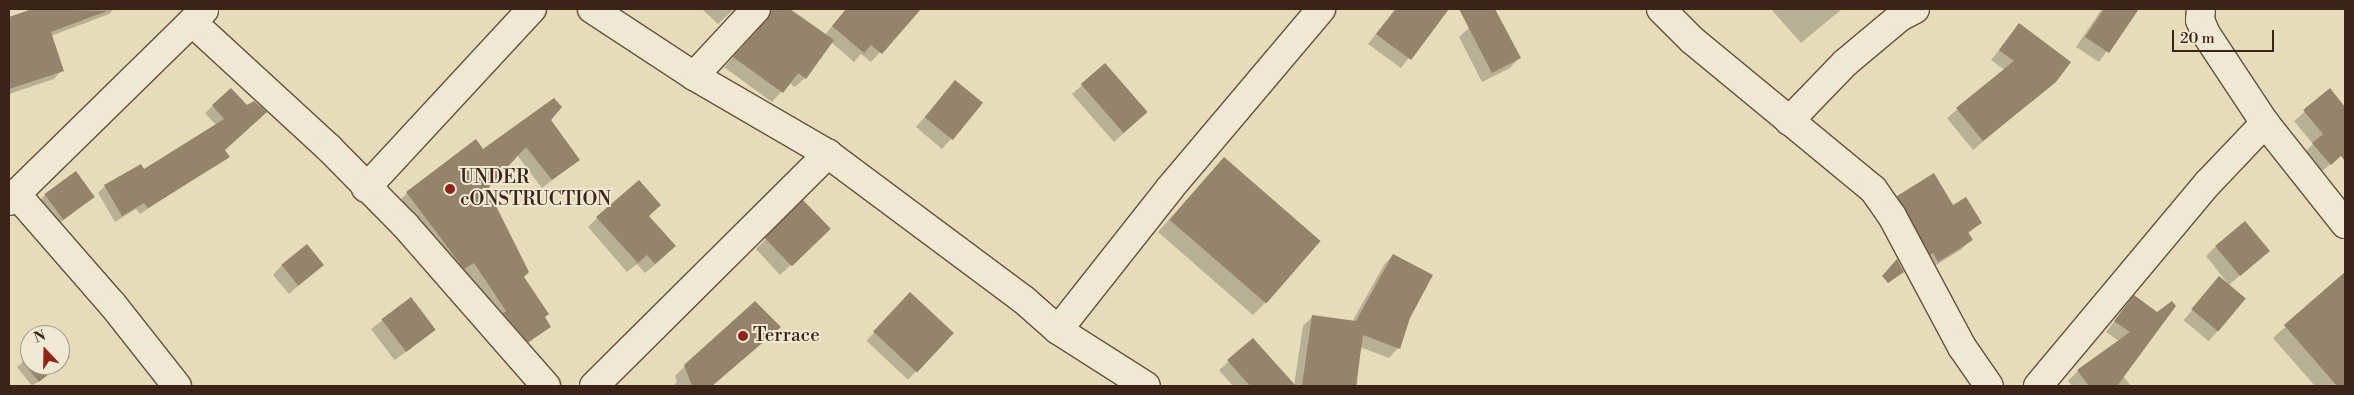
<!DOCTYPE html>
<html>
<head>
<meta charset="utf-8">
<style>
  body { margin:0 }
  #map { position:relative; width:2354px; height:395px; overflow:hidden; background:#e7dcb9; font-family:"Libre Bodoni",serif }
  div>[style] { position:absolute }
  .shadow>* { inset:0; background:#0003; transform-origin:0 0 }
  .building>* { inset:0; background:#95836b; transform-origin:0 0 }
  .roads { filter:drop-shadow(1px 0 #685040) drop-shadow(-1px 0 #685040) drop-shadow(0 1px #685040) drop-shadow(0 -1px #685040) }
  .minor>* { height:28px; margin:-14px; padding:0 14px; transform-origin:14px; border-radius:14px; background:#efe8d2 }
  .dots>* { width:14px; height:14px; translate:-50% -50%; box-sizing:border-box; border:2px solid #efe8d2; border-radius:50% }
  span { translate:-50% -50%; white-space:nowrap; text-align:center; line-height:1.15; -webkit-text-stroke:4px #efe8d2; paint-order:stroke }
  .poi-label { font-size:19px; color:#3d2217 }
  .left { translate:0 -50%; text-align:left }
  .frame { position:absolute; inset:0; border:10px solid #3d2217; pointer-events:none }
  .north { position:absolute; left:20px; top:325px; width:50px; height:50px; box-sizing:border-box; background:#efe8d2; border:1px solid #a89987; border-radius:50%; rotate:339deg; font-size:14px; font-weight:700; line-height:20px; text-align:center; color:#3d2217 }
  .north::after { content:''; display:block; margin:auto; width:18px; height:22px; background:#8f2418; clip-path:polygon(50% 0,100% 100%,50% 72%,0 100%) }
  .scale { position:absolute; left:2172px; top:30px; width:102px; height:22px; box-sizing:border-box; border:2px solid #3d2217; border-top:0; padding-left:6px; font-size:15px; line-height:18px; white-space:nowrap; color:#3d2217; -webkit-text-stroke:4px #efe8d2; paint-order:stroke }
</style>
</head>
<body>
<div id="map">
  <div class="shadow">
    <i style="clip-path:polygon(36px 9px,114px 9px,109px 14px,51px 36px,62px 70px,54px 79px,9px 94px,9px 18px)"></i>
    <i style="clip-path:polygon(702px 9px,734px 9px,718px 24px)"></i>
    <i style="clip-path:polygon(758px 9px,788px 9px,825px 35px,846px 9px,919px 9px,871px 62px,861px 54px,854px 62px,831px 42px,805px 78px,795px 87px,789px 83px,772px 102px,724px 67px,758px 30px,762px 15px)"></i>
    <i style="clip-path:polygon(1395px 9px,1447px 9px,1401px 68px,1368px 44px)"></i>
    <i style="clip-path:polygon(1771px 9px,1842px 9px,1801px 43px)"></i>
    <i style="clip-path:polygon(2102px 9px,2137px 10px,2099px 62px,2076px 47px)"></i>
    <i style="clip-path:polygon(2019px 25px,2055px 81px,1973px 150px,1947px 118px,2005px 70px,1991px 60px)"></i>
    <i style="clip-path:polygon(1469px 28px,1519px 58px,1510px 68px,1482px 82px,1459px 37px)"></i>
    <i style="clip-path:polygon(1105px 65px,1137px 121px,1114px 142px,1072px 94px)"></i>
    <i style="clip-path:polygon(955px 81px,951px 139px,942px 149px,916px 127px)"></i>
    <i style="clip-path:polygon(231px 89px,224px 150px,228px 157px,140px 214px,136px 209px,115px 222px,98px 193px,105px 186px,144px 171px,217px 126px,205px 113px)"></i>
    <i style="clip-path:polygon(2330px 90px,2345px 109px,2345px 152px,2320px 173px,2304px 153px,2313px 144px,2294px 121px)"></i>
    <i style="clip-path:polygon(549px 120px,578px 160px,542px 188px,517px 155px,488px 187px,523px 277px,550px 327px,519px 350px,465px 271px,455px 277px,398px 202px,407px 193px,483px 150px)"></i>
    <i style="clip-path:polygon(1212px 171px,1265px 303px,1253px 315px,1158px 232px)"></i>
    <i style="clip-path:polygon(45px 195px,94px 197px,57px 225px,40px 200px)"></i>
    <i style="clip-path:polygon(1898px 197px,1953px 207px,1980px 223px,1968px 234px,1971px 239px,1962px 249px,1928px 270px,1888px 206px)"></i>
    <i style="clip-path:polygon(803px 202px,819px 239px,780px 275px,756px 249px)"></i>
    <i style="clip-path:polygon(648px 216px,665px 256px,645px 273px,637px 264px,627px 272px,588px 227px,597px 218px)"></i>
    <i style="clip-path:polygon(2215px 247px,2268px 251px,2229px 285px,2206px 256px)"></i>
    <i style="clip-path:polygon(1393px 255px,1409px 317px,1398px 348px,1389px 358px,1360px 347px,1357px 386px,1294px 386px,1303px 326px,1313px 316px,1352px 322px,1384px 265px)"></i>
    <i style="clip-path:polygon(282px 265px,312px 274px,289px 294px,273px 275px)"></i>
    <i style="left:2219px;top:278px;width:33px;height:55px;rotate:40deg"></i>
    <i style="clip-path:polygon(2334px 283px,2345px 296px,2345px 384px,2315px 386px,2273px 338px)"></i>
    <i style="left:910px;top:294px;width:57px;height:64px;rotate:43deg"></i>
    <i style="clip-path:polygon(2134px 297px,2157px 314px,2123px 376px,2131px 386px,2072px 386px,2068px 381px,2078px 371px,2119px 341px,2106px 332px)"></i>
    <i style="left:411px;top:299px;width:39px;height:50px;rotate:53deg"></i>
    <i style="clip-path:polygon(780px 327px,712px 386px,673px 386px,677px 382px,675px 376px,685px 366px)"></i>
    <i style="clip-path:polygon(1253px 340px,1294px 386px,1233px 386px,1219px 370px)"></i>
    <i style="clip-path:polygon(30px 356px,30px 365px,60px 365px,32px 386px,17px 367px)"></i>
  </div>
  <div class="building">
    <i style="clip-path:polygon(32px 9px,107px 11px,51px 32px,64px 71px,9px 89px,9px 17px)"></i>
    <i style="clip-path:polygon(771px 9px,790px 9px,834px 40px,806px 79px,798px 73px,783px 93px,733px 57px,767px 20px)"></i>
    <i style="clip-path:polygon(846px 9px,921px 9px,882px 54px,871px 45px,864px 53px,832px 26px)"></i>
    <i style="clip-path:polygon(1396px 9px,1449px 9px,1411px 60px,1376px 34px)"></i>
    <i style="clip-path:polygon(1459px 9px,1495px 9px,1521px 58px,1492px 73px)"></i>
    <i style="clip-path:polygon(2104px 9px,2139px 9px,2109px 53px,2085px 37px)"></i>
    <i style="clip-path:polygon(2019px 23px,2071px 62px,2056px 82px,1983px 141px,1956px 108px,2014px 61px,1999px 50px)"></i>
    <i style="left:1105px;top:63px;width:65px;height:32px;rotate:49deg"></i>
    <i style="left:955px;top:80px;width:36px;height:48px;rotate:39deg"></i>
    <i style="clip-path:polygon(231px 88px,247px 105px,254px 101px,267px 112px,225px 150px,230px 157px,148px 208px,144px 203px,122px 216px,104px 185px,141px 164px,144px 169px,224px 119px,212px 105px)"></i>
    <i style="clip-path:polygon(2330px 88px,2345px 107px,2345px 161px,2341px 156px,2331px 165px,2312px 143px,2323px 134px,2303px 110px)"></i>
    <i style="clip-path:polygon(554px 98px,562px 107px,551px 120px,580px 160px,552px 180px,526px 147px,489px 187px,498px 198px,494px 202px,529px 272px,524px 277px,549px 314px,545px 317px,551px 327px,528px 342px,503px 313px,506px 311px,474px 263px,464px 269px,406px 192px,476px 139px,483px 149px)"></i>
    <i style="left:1224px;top:157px;width:128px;height:83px;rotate:41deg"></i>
    <i style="left:76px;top:171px;width:32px;height:39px;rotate:54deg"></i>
    <i style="clip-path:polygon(1934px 173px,1953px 205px,1966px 197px,1982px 223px,1968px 232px,1973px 240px,1938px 262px,1933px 253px,1930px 255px,1897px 196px)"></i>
    <i style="clip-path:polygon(639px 180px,661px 205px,649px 216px,676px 246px,655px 264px,647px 255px,638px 263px,596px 217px)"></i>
    <i style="left:803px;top:200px;width:40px;height:54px;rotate:46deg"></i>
    <i style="left:2245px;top:221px;width:39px;height:39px;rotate:50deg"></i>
    <i style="left:307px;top:244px;width:27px;height:33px;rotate:51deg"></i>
    <i style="clip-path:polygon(1393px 254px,1433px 275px,1410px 318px,1400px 349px,1363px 335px,1356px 386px,1302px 386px,1312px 315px,1356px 321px)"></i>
    <i style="clip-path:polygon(1897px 259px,1904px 272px,1888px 283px,1882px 276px)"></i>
    <i style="clip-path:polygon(2345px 272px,2345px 386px,2337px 386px,2284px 325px)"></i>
    <i style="left:2219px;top:276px;width:35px;height:43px;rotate:40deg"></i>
    <i style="left:910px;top:292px;width:60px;height:54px;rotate:43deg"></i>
    <i style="clip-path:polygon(2134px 295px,2157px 312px,2172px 301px,2176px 306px,2117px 386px,2089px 386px,2077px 370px,2130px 332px,2114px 321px)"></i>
    <i style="left:411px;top:297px;width:41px;height:37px;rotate:53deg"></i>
    <i style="clip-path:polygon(755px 301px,781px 327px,712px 386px,692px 386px,684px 365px)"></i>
    <i style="clip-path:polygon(1253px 338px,1296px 386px,1250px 386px,1227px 360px)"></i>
    <i style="clip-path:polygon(60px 344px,70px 357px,39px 382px,22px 361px,30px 355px,30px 365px,60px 365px)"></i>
  </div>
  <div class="roads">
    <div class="minor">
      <i style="left:592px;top:9px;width:122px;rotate:33.3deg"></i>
      <i style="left:694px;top:76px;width:155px;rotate:30.2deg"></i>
      <i style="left:828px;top:154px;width:244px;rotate:36.7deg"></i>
      <i style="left:1024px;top:300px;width:45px;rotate:41.4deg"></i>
      <i style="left:1058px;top:330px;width:104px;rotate:32.5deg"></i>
      <i style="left:1661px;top:9px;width:44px;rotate:45deg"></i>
      <i style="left:1692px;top:40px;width:234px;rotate:39.5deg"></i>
      <i style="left:1873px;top:189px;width:33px;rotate:55deg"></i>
      <i style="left:1892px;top:216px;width:149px;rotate:61.9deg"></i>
      <i style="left:1962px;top:347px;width:47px;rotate:55.3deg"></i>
      <i style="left:2201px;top:9px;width:11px;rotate:95deg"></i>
      <i style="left:2200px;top:20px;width:15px;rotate:67deg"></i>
      <i style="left:2206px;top:34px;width:107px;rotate:56.5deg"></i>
      <i style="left:2265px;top:123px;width:129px;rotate:51.6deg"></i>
      <i style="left:192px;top:22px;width:186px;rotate:42.6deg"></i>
      <i style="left:329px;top:148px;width:108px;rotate:45.4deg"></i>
      <i style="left:405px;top:225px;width:214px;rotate:48.8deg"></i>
      <i style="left:694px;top:76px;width:91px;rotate:-47.2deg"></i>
      <i style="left:1789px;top:121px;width:81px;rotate:-46deg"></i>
      <i style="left:1845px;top:63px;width:72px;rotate:-39.9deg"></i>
      <i style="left:1900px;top:17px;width:17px;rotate:-28deg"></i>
      <i style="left:366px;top:188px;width:244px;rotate:-47.2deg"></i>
      <i style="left:16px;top:194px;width:147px;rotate:48.9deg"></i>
      <i style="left:113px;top:305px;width:103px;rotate:51.7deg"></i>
      <i style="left:9px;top:201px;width:273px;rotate:-44.4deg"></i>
      <i style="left:1058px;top:330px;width:181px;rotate:-51.7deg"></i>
      <i style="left:1170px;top:188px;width:234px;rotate:-49.8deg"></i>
      <i style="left:594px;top:386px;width:330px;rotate:-44.8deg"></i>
      <i style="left:2038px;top:386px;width:265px;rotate:-50.1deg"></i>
      <i style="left:2208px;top:183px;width:83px;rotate:-46.5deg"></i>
    </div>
  </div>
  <div class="dots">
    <i style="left:450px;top:189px;background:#8f2418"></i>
    <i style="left:743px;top:336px;background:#8f2418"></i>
  </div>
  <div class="poi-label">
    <span class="left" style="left:460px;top:189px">UNDER<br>cONSTRUCTION</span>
    <span class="left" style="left:753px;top:336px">Terrace</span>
  </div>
  <div class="frame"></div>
  <div class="north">N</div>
  <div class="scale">20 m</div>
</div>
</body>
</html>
